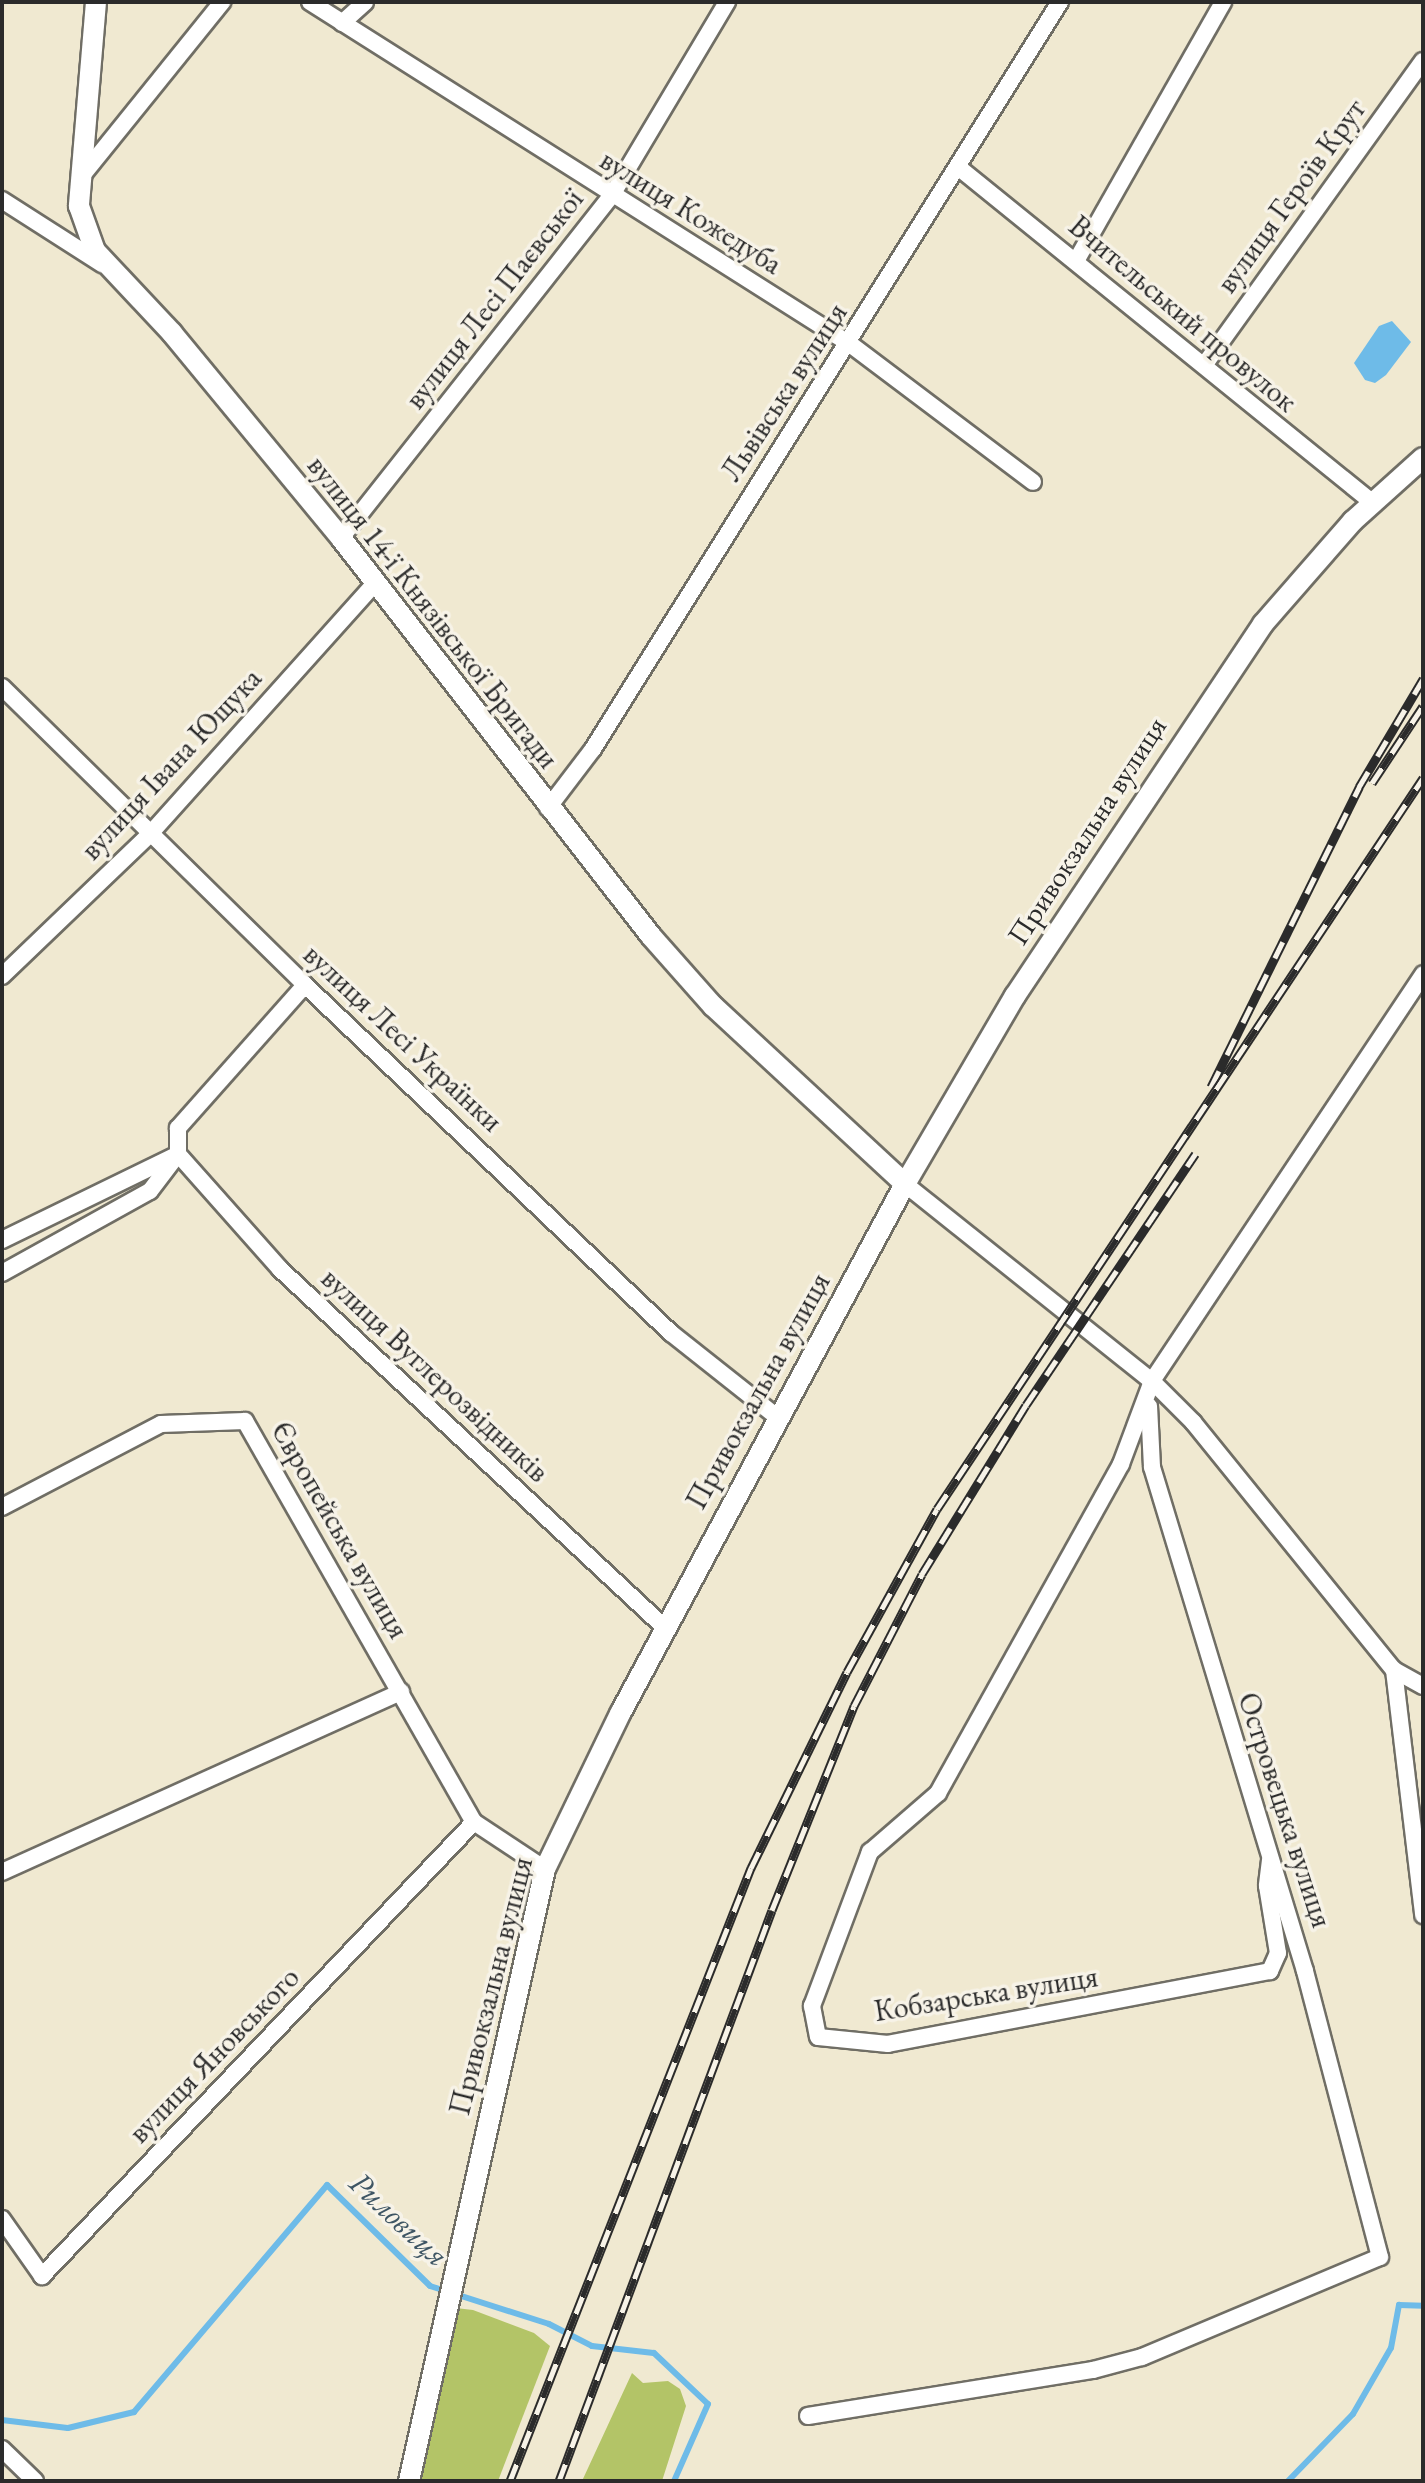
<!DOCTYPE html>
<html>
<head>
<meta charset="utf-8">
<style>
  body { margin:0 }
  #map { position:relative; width:1425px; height:2483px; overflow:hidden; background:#f0e9d1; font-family:"EB Garamond",serif }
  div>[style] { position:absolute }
  .green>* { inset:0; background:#b3c467 }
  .water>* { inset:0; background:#6ebbe8 }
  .stream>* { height:6px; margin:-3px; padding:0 3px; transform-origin:3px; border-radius:3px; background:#6ebbe8 }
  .roads { filter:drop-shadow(2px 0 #706e65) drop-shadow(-2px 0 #706e65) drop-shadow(0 2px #706e65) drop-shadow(0 -2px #706e65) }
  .minor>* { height:16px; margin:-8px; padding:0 8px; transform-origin:8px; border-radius:8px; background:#fff }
  .tertiary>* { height:20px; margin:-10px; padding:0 10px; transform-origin:10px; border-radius:10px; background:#fff }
  .rail>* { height:9px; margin-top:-4.5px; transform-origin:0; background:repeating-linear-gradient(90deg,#f7f3e8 0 18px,#2b2b2b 0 36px); box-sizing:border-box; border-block:2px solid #2b2b2b }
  span { translate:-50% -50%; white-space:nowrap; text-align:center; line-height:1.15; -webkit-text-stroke:7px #f7f3e8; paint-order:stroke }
  .street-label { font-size:30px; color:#2b2b2b }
  .water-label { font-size:32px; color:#3f5664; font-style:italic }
  .frame { position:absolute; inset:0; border:4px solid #2b2b2b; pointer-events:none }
</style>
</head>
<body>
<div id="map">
  <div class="green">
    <i style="clip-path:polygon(447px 2307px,473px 2310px,534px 2333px,550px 2346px,498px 2481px,406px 2481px)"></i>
    <i style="clip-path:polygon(632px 2373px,643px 2383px,668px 2381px,680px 2389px,686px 2406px,662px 2481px,582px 2481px)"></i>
  </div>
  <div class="water">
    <i style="clip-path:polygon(1392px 321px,1411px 342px,1386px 375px,1375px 383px,1365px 380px,1354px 363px,1379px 326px)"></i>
  </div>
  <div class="stream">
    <i style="left:2px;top:2420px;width:66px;rotate:6.9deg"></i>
    <i style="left:68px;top:2428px;width:68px;rotate:-13.6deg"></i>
    <i style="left:134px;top:2412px;width:298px;rotate:-49.6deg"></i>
    <i style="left:327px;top:2185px;width:144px;rotate:44.4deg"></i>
    <i style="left:430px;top:2286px;width:125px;rotate:17.7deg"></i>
    <i style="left:549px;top:2324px;width:48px;rotate:27.1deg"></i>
    <i style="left:592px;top:2346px;width:62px;rotate:6.4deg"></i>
    <i style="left:654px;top:2353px;width:74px;rotate:43.4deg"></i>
    <i style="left:708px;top:2404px;width:84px;rotate:113.8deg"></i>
    <i style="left:1288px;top:2481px;width:93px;rotate:-45.9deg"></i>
    <i style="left:1353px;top:2414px;width:76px;rotate:-60.1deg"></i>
    <i style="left:1391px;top:2348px;width:44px;rotate:-79.5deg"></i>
    <i style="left:1399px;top:2305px;width:24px;rotate:2deg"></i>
  </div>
  <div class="roads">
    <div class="minor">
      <i style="left:310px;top:2px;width:639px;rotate:32.35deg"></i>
      <i style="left:850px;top:344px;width:229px;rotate:37deg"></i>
      <i style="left:342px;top:23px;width:31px;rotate:-42deg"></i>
      <i style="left:958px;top:167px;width:534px;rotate:38.99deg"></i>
      <i style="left:81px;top:177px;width:225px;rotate:-51.1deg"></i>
      <i style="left:2px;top:200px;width:119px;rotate:32.6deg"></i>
      <i style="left:1076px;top:261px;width:298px;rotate:-60.4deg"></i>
      <i style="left:1205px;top:364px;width:373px;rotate:-54.3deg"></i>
      <i style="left:341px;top:538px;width:437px;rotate:-51.7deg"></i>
      <i style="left:612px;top:195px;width:225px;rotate:-59.2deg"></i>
      <i style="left:2px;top:687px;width:425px;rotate:44.5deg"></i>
      <i style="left:305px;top:985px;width:505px;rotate:43.56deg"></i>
      <i style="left:671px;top:1333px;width:135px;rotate:38.4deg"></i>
      <i style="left:548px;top:808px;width:74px;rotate:-52.7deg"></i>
      <i style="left:593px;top:749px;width:881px;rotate:-57.99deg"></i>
      <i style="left:2px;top:976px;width:205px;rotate:-43.8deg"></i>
      <i style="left:150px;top:834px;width:337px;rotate:-48.1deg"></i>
      <i style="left:905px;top:1184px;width:316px;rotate:38.6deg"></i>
      <i style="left:1152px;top:1381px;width:58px;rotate:45deg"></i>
      <i style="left:1193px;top:1422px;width:319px;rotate:51deg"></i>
      <i style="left:1394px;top:1670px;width:33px;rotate:29deg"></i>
      <i style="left:2px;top:1240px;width:196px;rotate:-26deg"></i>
      <i style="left:178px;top:1154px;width:154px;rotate:48.4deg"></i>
      <i style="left:280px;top:1269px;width:525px;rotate:42.99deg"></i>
      <i style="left:2px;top:1273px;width:169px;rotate:-29deg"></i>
      <i style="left:150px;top:1191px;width:46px;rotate:-52.9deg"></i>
      <i style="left:178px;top:1154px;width:26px;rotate:-90deg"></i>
      <i style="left:178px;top:1128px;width:191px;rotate:-48.4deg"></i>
      <i style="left:2px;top:1507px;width:179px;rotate:-27.6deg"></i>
      <i style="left:161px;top:1424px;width:84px;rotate:-2deg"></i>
      <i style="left:245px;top:1421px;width:462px;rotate:60.3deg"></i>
      <i style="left:474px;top:1822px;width:85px;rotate:33.5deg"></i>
      <i style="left:1394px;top:1670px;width:247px;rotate:83.2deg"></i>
      <i style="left:1270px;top:1860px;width:26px;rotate:97deg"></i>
      <i style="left:1267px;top:1886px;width:68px;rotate:80.7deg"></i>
      <i style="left:1278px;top:1953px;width:20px;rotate:114deg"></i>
      <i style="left:1270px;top:1971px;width:389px;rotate:169.2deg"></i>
      <i style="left:888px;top:2044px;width:70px;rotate:-174.3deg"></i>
      <i style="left:818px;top:2037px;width:32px;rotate:-101deg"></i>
      <i style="left:812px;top:2006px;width:165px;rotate:-69.4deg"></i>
      <i style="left:870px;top:1852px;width:90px;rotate:-40.9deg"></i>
      <i style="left:938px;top:1793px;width:376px;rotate:-60.9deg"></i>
      <i style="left:1121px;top:1464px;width:89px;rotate:-69.5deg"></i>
      <i style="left:1152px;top:1381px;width:489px;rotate:-56.3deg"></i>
      <i style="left:2px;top:1872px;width:438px;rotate:-24.3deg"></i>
      <i style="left:2px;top:2219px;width:70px;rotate:54.9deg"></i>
      <i style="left:42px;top:2276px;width:627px;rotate:-46.42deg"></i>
      <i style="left:808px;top:2416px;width:289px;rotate:-9.2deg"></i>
      <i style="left:1093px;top:2370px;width:51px;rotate:-14.9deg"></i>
      <i style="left:1142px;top:2357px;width:258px;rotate:-22.8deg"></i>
      <i style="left:1380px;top:2257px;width:296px;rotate:-104.7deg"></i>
      <i style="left:1305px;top:1971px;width:527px;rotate:-106.89deg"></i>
      <i style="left:1152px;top:1467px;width:61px;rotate:-92.8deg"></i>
      <i style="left:2px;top:2449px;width:46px;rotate:44.1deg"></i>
    </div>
    <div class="tertiary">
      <i style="left:96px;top:2px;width:205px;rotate:94.8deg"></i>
      <i style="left:79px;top:206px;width:48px;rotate:70.4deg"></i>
      <i style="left:95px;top:251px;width:112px;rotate:46.8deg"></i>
      <i style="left:172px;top:333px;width:266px;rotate:50.5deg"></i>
      <i style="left:341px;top:538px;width:504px;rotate:52.09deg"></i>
      <i style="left:651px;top:936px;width:94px;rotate:48.5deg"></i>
      <i style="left:713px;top:1006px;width:262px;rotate:42.8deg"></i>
      <i style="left:409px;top:2481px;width:627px;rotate:-77.47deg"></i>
      <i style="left:545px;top:1869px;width:174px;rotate:-64.2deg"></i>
      <i style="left:621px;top:1712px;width:600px;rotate:-61.73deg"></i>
      <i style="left:905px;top:1184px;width:218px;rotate:-59.7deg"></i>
      <i style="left:1015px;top:996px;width:447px;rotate:-56.3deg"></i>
      <i style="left:1263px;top:624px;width:137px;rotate:-48.9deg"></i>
      <i style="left:1353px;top:521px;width:94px;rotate:-42deg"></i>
    </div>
  </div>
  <div class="rail">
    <i style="left:1372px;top:783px;width:92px;rotate:-56.5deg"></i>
    <i style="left:1211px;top:1087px;width:335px;rotate:-63.7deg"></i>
    <i style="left:1359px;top:787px;width:126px;rotate:-59.3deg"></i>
    <i style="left:510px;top:2481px;width:659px;rotate:-68.54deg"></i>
    <i style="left:751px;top:1868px;width:218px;rotate:-63.9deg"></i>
    <i style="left:847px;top:1672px;width:186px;rotate:-61.1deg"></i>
    <i style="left:937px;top:1509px;width:878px;rotate:-56.38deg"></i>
    <i style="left:559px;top:2481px;width:609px;rotate:-69.54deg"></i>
    <i style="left:772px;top:1910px;width:220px;rotate:-68.1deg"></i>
    <i style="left:854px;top:1706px;width:148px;rotate:-62.7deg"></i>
    <i style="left:922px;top:1574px;width:198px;rotate:-58.4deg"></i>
    <i style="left:1026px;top:1405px;width:303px;rotate:-56deg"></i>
  </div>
  <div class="street-label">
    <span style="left:1291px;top:196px;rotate:-54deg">вулиця Героїв Крут</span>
    <span style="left:691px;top:212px;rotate:32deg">вулиця Кожедуба</span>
    <span style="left:494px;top:299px;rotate:-52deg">вулиця Лесі Паєвської</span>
    <span style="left:1183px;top:314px;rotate:40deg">Вчительський провулок</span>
    <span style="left:784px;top:392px;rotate:-57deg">Львівська вулиця</span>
    <span style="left:433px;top:612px;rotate:52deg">вулиця 14-ї Князівської Бригади</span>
    <span style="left:171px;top:764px;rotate:-47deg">вулиця Івана Ющука</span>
    <span style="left:1087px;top:831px;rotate:-57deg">Привокзальна вулиця</span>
    <span style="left:403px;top:1038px;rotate:43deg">вулиця Лесі Українки</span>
    <span style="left:435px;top:1375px;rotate:43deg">вулиця Вуглерозвідників</span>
    <span style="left:758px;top:1391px;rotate:-61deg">Привокзальна вулиця</span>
    <span style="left:340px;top:1530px;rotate:60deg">Європейська вулиця</span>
    <span style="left:1285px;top:1810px;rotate:72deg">Островецька вулиця</span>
    <span style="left:491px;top:1986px;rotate:-76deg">Привокзальна вулиця</span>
    <span style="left:986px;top:1994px;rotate:-9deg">Кобзарська вулиця</span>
    <span style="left:214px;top:2055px;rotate:-46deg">вулиця Яновського</span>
  </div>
  <div class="water-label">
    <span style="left:399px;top:2219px;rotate:43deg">Риловиця</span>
  </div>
  <div class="frame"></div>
</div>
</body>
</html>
